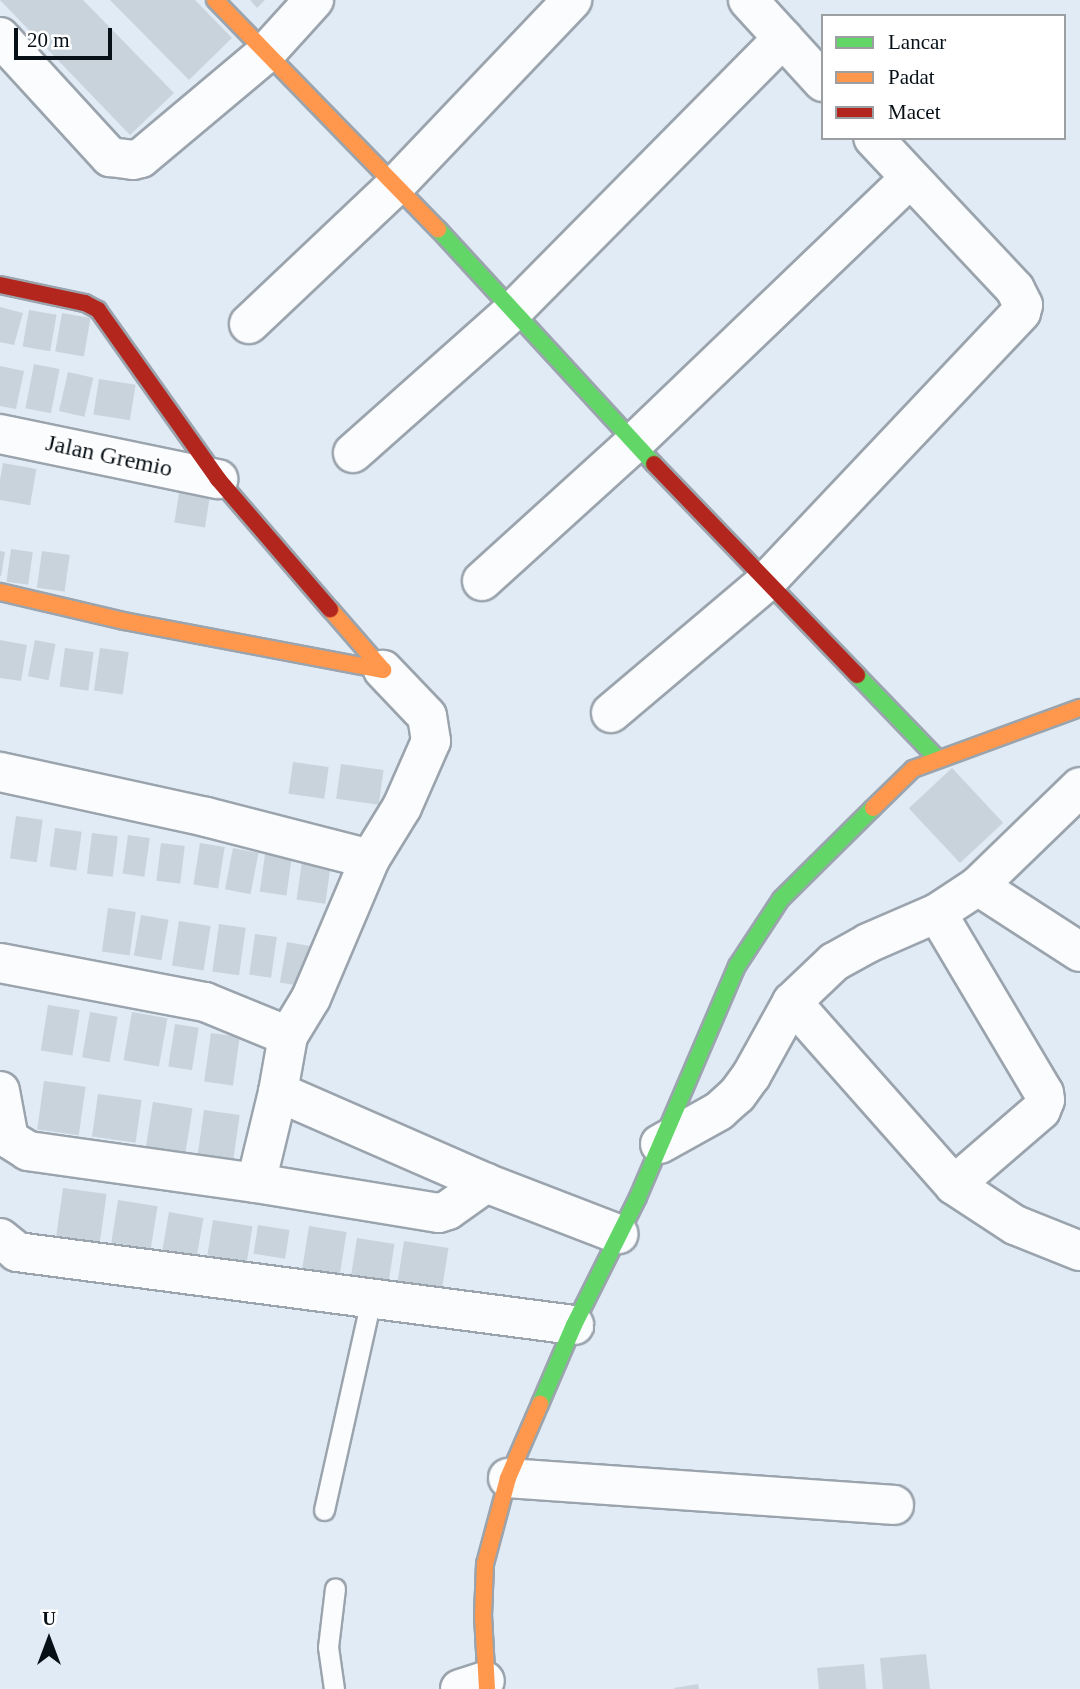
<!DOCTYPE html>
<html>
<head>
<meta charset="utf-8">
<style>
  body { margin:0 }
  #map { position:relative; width:1080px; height:1689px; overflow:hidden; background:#e0ebf6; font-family:"Times New Roman",serif }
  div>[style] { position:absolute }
  .building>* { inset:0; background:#c9d3dc; transform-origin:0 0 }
  .roads { filter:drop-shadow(2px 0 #9ba4ad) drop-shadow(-2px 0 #9ba4ad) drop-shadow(0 2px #9ba4ad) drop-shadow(0 -2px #9ba4ad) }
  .lane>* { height:19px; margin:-9.5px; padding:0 9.5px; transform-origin:9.5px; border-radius:9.5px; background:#fafcfe }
  .street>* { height:38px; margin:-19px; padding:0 19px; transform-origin:19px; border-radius:19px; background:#fafcfe }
  .fast>* { height:16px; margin:-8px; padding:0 8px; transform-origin:8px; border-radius:8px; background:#63d668 }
  .slow>* { height:16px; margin:-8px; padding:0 8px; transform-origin:8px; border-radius:8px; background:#ff974d }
  .jam>* { height:16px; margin:-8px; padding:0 8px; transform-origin:8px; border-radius:8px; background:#b3261e }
  span { translate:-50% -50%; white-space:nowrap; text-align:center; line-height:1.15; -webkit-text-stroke:5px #fff; paint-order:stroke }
  .street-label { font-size:24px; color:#071017 }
  .legend { position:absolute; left:821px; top:14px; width:245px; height:126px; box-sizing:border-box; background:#fff; border:2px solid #9c9fa2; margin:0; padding:9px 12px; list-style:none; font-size:21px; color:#071017 }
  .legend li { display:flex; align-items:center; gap:14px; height:35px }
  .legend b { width:35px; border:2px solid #9c9fa2 }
  .north { position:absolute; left:14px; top:1605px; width:70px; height:70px; -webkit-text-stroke:5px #fff; paint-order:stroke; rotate:0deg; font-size:19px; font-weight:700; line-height:28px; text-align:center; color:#071017 }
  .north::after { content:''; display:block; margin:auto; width:24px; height:32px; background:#071017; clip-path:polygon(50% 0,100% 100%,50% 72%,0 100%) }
  .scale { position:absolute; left:14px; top:28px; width:98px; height:32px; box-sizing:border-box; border:4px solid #071017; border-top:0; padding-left:9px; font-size:21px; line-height:24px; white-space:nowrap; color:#071017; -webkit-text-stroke:5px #fff; paint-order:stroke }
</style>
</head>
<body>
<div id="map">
  <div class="building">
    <i style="clip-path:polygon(0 0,83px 0,174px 93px,130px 135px)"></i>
    <i style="clip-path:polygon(110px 0,195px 0,232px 38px,189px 80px)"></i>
    <i style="clip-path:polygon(250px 0,265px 0,257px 8px)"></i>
    <i style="clip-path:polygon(0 307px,23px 313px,14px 345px,0 342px)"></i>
    <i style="left:29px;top:310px;width:28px;height:37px;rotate:10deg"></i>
    <i style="left:62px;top:313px;width:29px;height:39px;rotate:10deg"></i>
    <i style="left:34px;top:364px;width:26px;height:45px;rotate:11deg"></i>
    <i style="clip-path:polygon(0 366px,24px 371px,16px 409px,0 406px)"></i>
    <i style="left:68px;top:372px;width:26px;height:40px;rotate:13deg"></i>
    <i style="left:99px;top:379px;width:37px;height:36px;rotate:9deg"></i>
    <i style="left:3px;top:463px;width:34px;height:37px;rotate:10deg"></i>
    <i style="left:180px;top:487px;width:31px;height:36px;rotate:9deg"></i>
    <i style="left:11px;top:549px;width:22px;height:33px;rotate:8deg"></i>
    <i style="clip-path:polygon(0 551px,5px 552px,1px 576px,0 576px)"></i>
    <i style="left:42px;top:551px;width:28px;height:37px;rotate:8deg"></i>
    <i style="clip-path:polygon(0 640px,27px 645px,21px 681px,0 678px)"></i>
    <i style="left:35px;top:640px;width:21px;height:37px;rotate:11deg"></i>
    <i style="left:65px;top:648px;width:29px;height:39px;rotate:8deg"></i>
    <i style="left:100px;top:648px;width:29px;height:43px;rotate:8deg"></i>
    <i style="left:293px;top:762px;width:36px;height:32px;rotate:8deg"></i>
    <i style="left:341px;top:764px;width:43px;height:35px;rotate:8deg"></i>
    <i style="left:952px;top:768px;width:75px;height:59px;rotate:47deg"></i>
    <i style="left:16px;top:816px;width:27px;height:43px;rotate:8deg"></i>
    <i style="left:55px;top:828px;width:27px;height:39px;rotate:8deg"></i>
    <i style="left:92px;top:833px;width:26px;height:41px;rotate:7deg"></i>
    <i style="left:128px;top:835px;width:22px;height:39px;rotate:8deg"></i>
    <i style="left:161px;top:843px;width:24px;height:38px;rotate:7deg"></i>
    <i style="left:200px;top:843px;width:25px;height:42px;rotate:9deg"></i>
    <i style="left:233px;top:848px;width:26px;height:42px;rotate:11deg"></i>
    <i style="left:265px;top:854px;width:27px;height:38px;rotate:8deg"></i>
    <i style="left:302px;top:861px;width:29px;height:39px;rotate:8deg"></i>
    <i style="left:108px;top:908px;width:28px;height:44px;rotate:8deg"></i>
    <i style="left:141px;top:915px;width:28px;height:41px;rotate:10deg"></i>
    <i style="left:179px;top:921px;width:32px;height:45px;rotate:9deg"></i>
    <i style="left:219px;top:924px;width:27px;height:48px;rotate:8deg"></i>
    <i style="left:255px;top:934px;width:22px;height:41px;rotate:8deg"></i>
    <i style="left:287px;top:942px;width:28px;height:41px;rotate:10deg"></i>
    <i style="left:48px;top:1005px;width:32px;height:46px;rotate:9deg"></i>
    <i style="left:90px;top:1012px;width:28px;height:46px;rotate:10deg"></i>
    <i style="left:132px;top:1012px;width:36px;height:49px;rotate:10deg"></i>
    <i style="left:175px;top:1024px;width:24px;height:43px;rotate:9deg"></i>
    <i style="left:211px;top:1033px;width:29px;height:49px;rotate:8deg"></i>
    <i style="left:44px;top:1081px;width:42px;height:49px;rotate:8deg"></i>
    <i style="left:98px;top:1094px;width:44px;height:43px;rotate:8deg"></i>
    <i style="left:153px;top:1102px;width:40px;height:46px;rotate:9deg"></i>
    <i style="left:204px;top:1110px;width:36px;height:47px;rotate:8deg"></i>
    <i style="left:63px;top:1188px;width:44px;height:49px;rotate:8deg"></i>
    <i style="left:118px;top:1200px;width:40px;height:43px;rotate:9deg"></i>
    <i style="left:169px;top:1212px;width:35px;height:39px;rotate:10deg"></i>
    <i style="left:213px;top:1220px;width:40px;height:36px;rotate:9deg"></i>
    <i style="left:258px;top:1225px;width:32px;height:29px;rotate:9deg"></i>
    <i style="left:309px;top:1226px;width:38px;height:48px;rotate:9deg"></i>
    <i style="left:357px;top:1238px;width:38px;height:39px;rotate:9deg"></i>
    <i style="left:404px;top:1241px;width:45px;height:44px;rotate:9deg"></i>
    <i style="clip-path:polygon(926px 1654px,930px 1689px,883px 1689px,880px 1658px)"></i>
    <i style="clip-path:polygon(864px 1664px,866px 1689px,819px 1689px,817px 1668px)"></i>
    <i style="clip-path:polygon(698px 1684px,699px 1689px,675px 1689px,674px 1688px)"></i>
  </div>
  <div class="roads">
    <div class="lane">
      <i style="left:324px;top:1510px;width:215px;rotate:-77.4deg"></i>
      <i style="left:334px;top:1689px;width:42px;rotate:-98.1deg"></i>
      <i style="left:328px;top:1647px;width:59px;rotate:-83.2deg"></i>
    </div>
    <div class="street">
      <i style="left:748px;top:0;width:111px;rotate:47.6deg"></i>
      <i style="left:0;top:37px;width:163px;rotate:47.5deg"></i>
      <i style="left:110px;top:157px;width:23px;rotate:7deg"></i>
      <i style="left:133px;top:160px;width:8px;rotate:-14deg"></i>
      <i style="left:141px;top:158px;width:162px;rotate:-40deg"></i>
      <i style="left:265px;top:54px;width:73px;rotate:-47.8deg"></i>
      <i style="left:249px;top:324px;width:201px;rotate:-43.4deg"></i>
      <i style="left:395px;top:186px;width:257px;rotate:-46.4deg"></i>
      <i style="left:0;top:434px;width:223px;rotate:11.7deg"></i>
      <i style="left:353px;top:453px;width:217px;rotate:-41.6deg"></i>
      <i style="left:515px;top:309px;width:381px;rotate:-45.3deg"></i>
      <i style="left:482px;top:581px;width:205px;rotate:-42.2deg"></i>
      <i style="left:634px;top:443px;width:381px;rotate:-43.8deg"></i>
      <i style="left:611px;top:713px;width:204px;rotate:-40.2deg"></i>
      <i style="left:767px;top:581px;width:370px;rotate:-46.6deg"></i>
      <i style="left:1021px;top:312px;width:7px;rotate:-74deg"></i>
      <i style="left:1023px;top:305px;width:18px;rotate:-117deg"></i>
      <i style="left:1015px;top:289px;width:207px;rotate:-133.2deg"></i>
      <i style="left:0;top:772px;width:211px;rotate:12.3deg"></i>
      <i style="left:206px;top:817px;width:169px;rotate:14.4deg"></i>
      <i style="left:978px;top:886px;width:121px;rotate:32.9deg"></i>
      <i style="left:937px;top:913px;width:209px;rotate:59.3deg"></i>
      <i style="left:1044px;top:1093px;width:7px;rotate:82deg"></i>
      <i style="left:1045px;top:1100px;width:11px;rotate:112deg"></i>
      <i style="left:1041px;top:1110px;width:115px;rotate:139.2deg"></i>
      <i style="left:0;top:963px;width:209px;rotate:10.8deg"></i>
      <i style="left:205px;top:1002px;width:90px;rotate:22.3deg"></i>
      <i style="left:792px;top:1002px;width:58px;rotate:-43.6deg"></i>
      <i style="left:834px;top:962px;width:39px;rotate:-29deg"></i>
      <i style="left:868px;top:943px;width:75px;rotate:-23.5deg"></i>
      <i style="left:937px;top:913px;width:49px;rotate:-33.4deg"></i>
      <i style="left:978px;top:886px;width:142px;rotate:-44.1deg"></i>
      <i style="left:0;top:1091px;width:49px;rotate:79.4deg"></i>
      <i style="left:9px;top:1139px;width:22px;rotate:32deg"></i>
      <i style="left:28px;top:1151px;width:230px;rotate:8deg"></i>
      <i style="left:256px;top:1183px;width:185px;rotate:9.3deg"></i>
      <i style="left:439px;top:1213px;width:9px;rotate:-18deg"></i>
      <i style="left:448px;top:1210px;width:47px;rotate:-35.4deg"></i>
      <i style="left:278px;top:1092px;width:227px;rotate:23.6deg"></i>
      <i style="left:486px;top:1183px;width:142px;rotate:21.1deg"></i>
      <i style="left:660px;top:1144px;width:68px;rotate:-29.2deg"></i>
      <i style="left:719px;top:1111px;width:24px;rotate:-42deg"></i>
      <i style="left:737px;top:1095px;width:24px;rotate:-54deg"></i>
      <i style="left:751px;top:1076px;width:85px;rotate:-61deg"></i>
      <i style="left:792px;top:1002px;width:244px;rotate:48.5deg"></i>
      <i style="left:954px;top:1185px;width:73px;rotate:33.3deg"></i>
      <i style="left:1015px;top:1225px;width:70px;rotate:21.8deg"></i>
      <i style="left:256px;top:1183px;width:94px;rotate:-76.4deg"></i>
      <i style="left:278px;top:1092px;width:57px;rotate:-79.9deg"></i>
      <i style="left:288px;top:1036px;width:44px;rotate:-58.8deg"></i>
      <i style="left:311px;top:998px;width:151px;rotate:-67deg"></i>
      <i style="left:370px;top:859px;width:61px;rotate:-58.4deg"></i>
      <i style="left:402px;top:807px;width:72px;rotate:-66.3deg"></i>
      <i style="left:431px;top:741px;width:25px;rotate:-99deg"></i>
      <i style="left:427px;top:716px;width:64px;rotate:-133.7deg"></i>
      <i style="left:0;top:1238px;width:22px;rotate:39deg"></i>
      <i style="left:17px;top:1252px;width:562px;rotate:7.47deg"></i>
      <i style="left:508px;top:1478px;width:387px;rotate:4deg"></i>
      <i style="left:460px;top:1689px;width:26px;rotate:-18deg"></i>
    </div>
    <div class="fast">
      <i style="left:438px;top:229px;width:319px;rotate:47.4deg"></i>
      <i style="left:857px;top:675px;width:115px;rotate:46.1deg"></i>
      <i style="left:540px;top:1404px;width:86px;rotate:-66.7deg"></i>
      <i style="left:574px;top:1325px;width:143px;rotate:-63.4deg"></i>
      <i style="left:638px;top:1197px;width:251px;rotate:-66.8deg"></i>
      <i style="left:737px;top:966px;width:80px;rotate:-56.7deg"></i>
      <i style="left:781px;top:899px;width:129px;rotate:-44.7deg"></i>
    </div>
    <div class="slow">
      <i style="left:215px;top:0;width:320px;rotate:45.8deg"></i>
      <i style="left:0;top:592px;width:127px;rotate:13.2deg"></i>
      <i style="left:124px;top:621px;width:264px;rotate:10.7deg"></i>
      <i style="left:383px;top:670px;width:81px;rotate:-131deg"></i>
      <i style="left:873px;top:808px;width:56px;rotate:-44.3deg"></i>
      <i style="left:913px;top:769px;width:178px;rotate:-20.1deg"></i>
      <i style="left:487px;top:1689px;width:73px;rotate:-93.1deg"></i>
      <i style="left:483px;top:1616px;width:52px;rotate:-87.8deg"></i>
      <i style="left:485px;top:1564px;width:89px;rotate:-75deg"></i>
      <i style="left:508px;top:1478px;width:81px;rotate:-66.6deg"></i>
    </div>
    <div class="jam">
      <i style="left:0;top:285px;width:87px;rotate:12deg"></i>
      <i style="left:85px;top:303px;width:15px;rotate:28deg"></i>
      <i style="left:98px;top:310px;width:207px;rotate:54.6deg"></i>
      <i style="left:218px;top:479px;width:172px;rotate:49.3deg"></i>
      <i style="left:654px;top:464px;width:293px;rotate:46.1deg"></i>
    </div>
  </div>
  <div class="street-label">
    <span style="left:109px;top:456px;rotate:12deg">Jalan Gremio</span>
  </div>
  <ul class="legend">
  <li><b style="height:9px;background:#63d668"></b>Lancar</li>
  <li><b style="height:9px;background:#ff974d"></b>Padat</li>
  <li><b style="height:9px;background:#b3261e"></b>Macet</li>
  </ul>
  <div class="north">U</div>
  <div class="scale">20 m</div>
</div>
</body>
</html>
